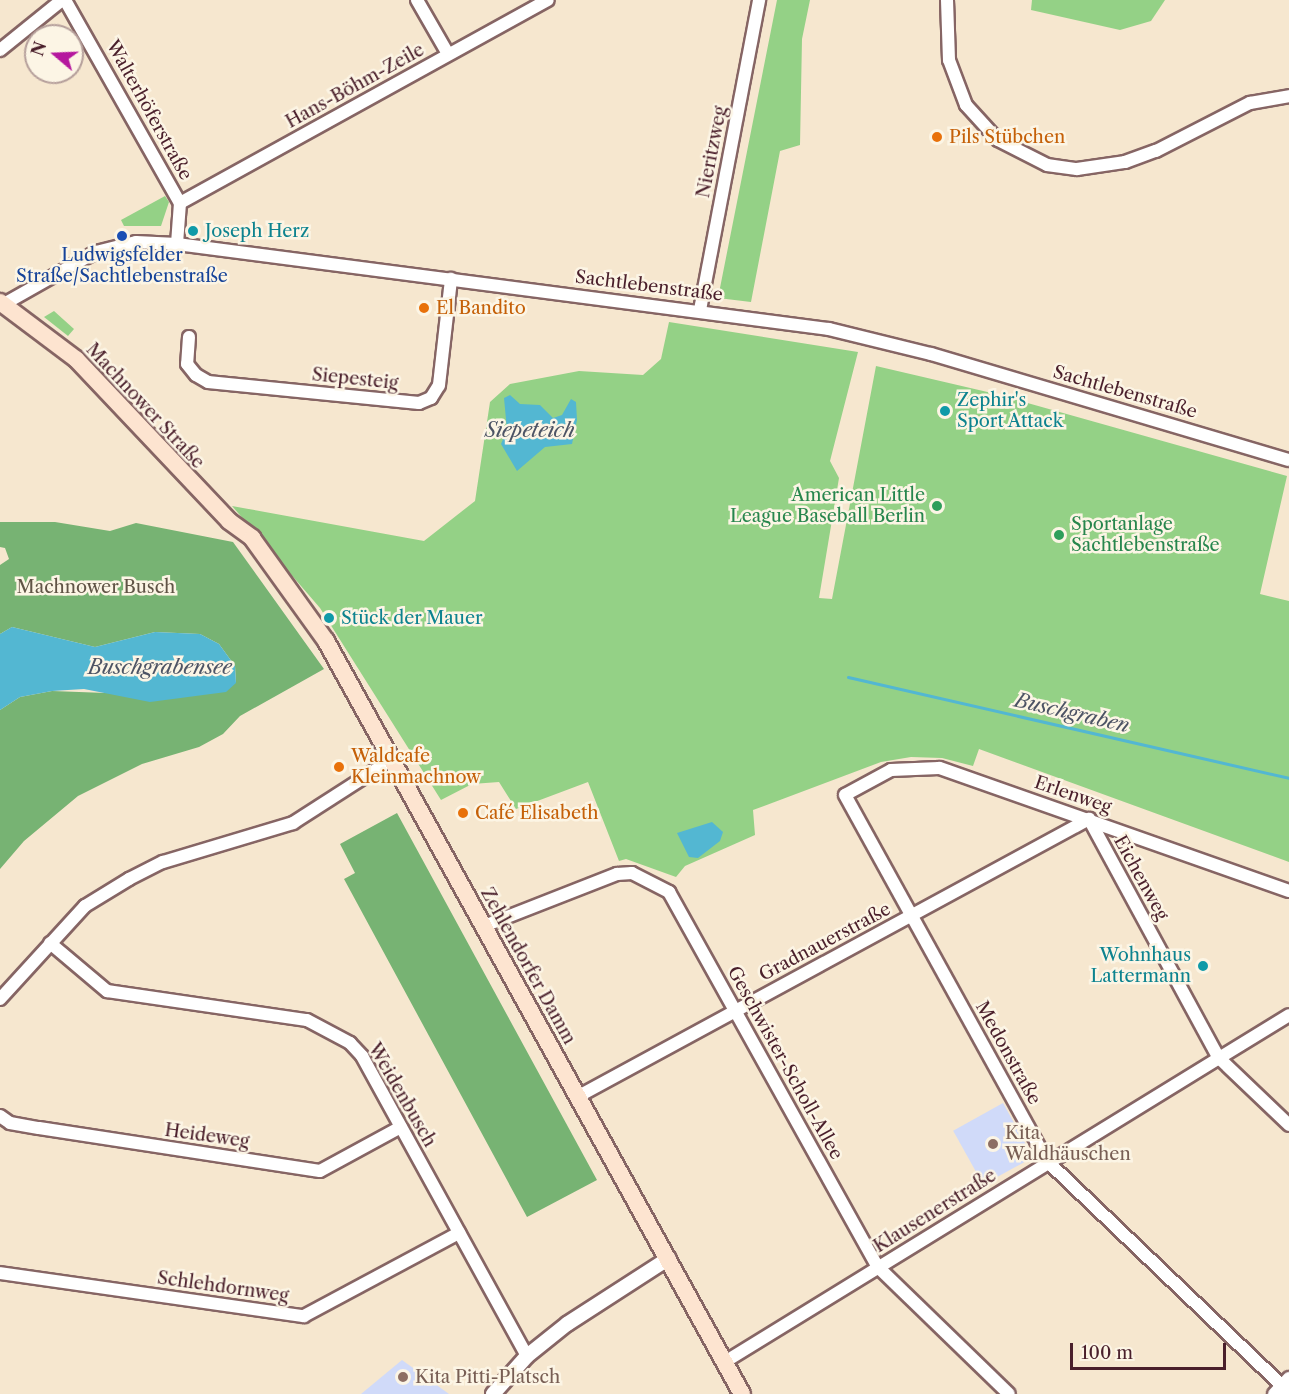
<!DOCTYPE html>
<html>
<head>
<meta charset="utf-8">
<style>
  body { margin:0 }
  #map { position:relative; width:1289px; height:1394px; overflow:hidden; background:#f6e7cf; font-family:"Libre Caslon Text",serif }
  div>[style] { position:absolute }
  .built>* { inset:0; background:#d0daf9; transform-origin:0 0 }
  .green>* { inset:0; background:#94d186 }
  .forest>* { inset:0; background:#77b373 }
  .water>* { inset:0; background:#53b7d2 }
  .stream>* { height:3px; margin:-1.5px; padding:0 1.5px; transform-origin:1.5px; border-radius:1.5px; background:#53b7d2 }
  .roads { filter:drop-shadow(2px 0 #866564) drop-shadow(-2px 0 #866564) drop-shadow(0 2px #866564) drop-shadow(0 -2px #866564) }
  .minor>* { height:12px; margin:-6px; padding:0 6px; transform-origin:6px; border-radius:6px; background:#fff }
  .tertiary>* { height:14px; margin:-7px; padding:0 7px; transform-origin:7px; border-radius:7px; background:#fff }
  .secondary>* { height:16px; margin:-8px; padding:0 8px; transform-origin:8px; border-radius:8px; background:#fde4d0 }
  .dots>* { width:16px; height:16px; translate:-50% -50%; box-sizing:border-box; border:3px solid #fcf5e5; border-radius:50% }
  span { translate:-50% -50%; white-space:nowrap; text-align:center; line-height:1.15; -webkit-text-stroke:5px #fcf5e5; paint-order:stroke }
  .street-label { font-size:18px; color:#4a1f2b }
  .food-label { font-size:18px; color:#c56008 }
  .left { translate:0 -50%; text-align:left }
  .culture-label { font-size:18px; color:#0d838f }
  .right { translate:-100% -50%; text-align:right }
  .transit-label { font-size:18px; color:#164399 }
  .leisure-label { font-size:18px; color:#27864d }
  .park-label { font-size:18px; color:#605446 }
  .education-label { font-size:18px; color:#785e54 }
  .water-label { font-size:20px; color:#4d5465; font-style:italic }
  .north { position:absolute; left:24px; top:24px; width:60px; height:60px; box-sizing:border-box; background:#fcf5e5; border:2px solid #b59f9b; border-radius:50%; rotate:289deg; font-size:16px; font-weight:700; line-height:24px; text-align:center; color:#4a1f2b }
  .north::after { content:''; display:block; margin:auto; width:21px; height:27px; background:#b5179e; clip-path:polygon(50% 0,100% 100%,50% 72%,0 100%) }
  .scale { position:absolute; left:1070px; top:1343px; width:156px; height:27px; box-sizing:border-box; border:3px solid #4a1f2b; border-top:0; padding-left:8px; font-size:18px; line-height:21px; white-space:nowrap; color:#4a1f2b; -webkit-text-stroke:4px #fcf5e5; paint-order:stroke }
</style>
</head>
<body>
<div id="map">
  <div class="built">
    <i style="left:1003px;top:1103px;width:62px;height:57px;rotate:61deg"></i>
    <i style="clip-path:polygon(402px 1360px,449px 1394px,361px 1394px)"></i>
  </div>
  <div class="green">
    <i style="clip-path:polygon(777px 0,810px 0,802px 39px,800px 145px,780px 151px,751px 302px,718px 298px)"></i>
    <i style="clip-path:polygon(1032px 0,1165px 0,1151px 21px,1120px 30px,1031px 10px)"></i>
    <i style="clip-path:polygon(165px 196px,169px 202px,161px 226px,124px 226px,121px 220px)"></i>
    <i style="clip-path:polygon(54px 311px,74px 329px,68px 336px,44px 317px)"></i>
    <i style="clip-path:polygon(669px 322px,858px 352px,830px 461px,839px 478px,819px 598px,832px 599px,876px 366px,996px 394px,1287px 476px,1260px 594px,1289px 601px,1289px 862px,979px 749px,973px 766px,942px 758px,911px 757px,881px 762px,753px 810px,755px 835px,685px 866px,676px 877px,626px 859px,619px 861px,588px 782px,516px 809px,499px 782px,472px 784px,441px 800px,320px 608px,232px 506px,424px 541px,475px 501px,490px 402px,510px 384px,579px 371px,643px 375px,661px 359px)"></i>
  </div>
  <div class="forest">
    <i style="clip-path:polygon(0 522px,55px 522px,110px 531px,136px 523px,233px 542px,324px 669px,240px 716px,223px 734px,199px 747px,142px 764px,78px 796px,24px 841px,0 869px,0 710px,20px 697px,52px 691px,106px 693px,236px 682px,235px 666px,219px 644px,200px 634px,155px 632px,95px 647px,12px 627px,0 634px,0 565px,9px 559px,5px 548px,0 547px)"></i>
    <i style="clip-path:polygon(397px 813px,597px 1180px,527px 1217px,344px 879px,355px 873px,340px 844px)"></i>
  </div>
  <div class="water">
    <i style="clip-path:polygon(510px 395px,520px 404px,540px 405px,553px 418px,562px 415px,571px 399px,576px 402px,577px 420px,572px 444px,545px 447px,517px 471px,501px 444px,507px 430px,504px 398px)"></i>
    <i style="clip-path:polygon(12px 627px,95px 647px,155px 632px,200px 634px,219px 644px,235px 666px,236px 683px,226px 692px,150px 702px,84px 689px,52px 691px,20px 697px,0 710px,0 634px)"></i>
    <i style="clip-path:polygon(712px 822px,723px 832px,720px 841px,698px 858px,689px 857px,677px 833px)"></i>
  </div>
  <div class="stream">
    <i style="left:848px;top:677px;width:452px;rotate:12.9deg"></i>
  </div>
  <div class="roads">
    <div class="minor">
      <i style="left:65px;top:0;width:233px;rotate:60.5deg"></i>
      <i style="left:180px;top:203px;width:41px;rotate:94.2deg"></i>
      <i style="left:417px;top:0;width:62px;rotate:60.1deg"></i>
      <i style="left:947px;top:0;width:60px;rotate:88.1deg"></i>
      <i style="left:949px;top:60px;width:48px;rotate:69.3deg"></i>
      <i style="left:966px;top:105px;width:47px;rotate:47.6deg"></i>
      <i style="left:998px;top:140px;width:55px;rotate:27deg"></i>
      <i style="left:1047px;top:165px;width:30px;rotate:8deg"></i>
      <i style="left:1077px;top:169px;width:49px;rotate:-8.3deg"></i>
      <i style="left:1125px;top:162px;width:33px;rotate:-20deg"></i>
      <i style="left:1156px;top:151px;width:106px;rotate:-27.1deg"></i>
      <i style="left:1250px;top:103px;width:40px;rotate:-10deg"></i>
      <i style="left:0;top:50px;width:80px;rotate:-38.9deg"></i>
      <i style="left:180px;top:203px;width:420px;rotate:-28.9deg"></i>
      <i style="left:4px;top:304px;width:106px;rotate:-29.5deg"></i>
      <i style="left:96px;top:252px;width:41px;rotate:-14deg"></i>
      <i style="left:136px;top:242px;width:41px;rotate:2.8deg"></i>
      <i style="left:177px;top:244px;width:658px;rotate:7.43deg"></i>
      <i style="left:829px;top:329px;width:105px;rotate:13.8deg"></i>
      <i style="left:931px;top:354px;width:373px;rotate:16.5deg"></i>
      <i style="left:700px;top:310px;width:316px;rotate:-79.2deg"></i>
      <i style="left:189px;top:337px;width:27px;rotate:94deg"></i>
      <i style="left:187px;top:364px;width:14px;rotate:51deg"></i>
      <i style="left:196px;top:375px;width:14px;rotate:30deg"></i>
      <i style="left:208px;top:382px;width:212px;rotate:5.7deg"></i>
      <i style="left:419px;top:403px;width:13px;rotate:-23deg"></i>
      <i style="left:431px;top:398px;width:15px;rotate:-58deg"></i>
      <i style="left:439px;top:385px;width:107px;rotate:-83.5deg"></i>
      <i style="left:1289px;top:891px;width:371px;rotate:-160.6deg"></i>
      <i style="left:939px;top:768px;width:48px;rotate:177.6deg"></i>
      <i style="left:891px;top:770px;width:52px;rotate:151.5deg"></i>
      <i style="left:845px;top:795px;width:419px;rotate:61.1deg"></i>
      <i style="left:1048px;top:1162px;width:333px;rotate:43.7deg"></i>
      <i style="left:484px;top:926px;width:143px;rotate:-21.4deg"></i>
      <i style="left:617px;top:874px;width:15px;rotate:-4deg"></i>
      <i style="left:632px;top:873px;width:42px;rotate:27.2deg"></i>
      <i style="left:669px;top:892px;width:429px;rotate:60.9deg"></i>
      <i style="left:878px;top:1267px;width:182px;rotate:44.1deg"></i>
      <i style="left:50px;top:943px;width:75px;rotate:40.1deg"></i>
      <i style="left:107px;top:991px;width:202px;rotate:8.3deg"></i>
      <i style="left:307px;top:1020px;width:49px;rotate:28.1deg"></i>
      <i style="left:350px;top:1043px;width:18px;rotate:47deg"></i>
      <i style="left:362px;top:1056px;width:342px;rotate:61.2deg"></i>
      <i style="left:0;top:999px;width:126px;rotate:-47.6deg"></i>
      <i style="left:85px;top:906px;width:52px;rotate:-31.5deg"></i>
      <i style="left:129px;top:879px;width:38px;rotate:-27deg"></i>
      <i style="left:163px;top:862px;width:136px;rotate:-16.7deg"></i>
      <i style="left:293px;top:823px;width:117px;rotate:-32.7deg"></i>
      <i style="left:577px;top:1097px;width:583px;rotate:-28.5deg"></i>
      <i style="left:1089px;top:819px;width:272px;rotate:61.5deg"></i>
      <i style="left:1219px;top:1058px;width:97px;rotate:43.7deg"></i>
      <i style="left:0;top:1116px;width:12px;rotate:35deg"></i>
      <i style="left:10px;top:1123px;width:29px;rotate:10deg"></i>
      <i style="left:39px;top:1128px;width:284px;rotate:8.7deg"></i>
      <i style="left:320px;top:1171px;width:92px;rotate:-28.5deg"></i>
      <i style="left:0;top:1273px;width:307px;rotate:8.1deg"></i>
      <i style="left:304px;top:1316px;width:176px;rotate:-28.2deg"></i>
      <i style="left:723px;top:1363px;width:664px;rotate:-31.58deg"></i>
      <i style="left:1274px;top:1394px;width:22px;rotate:-47deg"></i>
    </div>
    <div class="tertiary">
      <i style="left:493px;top:1394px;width:51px;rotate:-48.2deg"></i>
      <i style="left:527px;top:1356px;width:51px;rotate:-38.7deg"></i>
      <i style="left:567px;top:1324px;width:121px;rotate:-32.9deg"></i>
    </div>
    <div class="secondary">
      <i style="left:0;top:302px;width:95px;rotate:36.9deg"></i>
      <i style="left:76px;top:359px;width:223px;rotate:46.6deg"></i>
      <i style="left:229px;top:521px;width:29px;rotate:36deg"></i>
      <i style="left:252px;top:538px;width:127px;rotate:54.3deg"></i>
      <i style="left:326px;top:641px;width:860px;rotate:61.08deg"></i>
    </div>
  </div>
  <div class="dots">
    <i style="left:937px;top:137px;background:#e8710a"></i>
    <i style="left:193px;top:231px;background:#0f9aa8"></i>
    <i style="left:122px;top:236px;background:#1a4fb4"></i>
    <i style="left:424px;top:308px;background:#e8710a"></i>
    <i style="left:945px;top:411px;background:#0f9aa8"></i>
    <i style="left:937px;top:506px;background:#2e9e5b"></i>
    <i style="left:1059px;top:535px;background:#2e9e5b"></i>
    <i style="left:329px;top:618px;background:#0f9aa8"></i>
    <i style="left:339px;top:767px;background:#e8710a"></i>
    <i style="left:463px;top:813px;background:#e8710a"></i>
    <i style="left:1203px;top:966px;background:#0f9aa8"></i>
    <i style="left:993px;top:1144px;background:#8d6e63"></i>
    <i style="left:403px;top:1377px;background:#8d6e63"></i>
  </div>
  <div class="street-label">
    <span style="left:355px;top:86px;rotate:-29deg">Hans-Böhm-Zeile</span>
    <span style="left:149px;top:110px;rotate:61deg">Walterhöferstraße</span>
    <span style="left:712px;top:152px;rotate:-79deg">Nieritzweg</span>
    <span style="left:649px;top:286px;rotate:7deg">Sachtlebenstraße</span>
    <span style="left:355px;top:379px;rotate:6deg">Siepesteig</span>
    <span style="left:1125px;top:392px;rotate:16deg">Sachtlebenstraße</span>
    <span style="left:145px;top:406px;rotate:47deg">Machnower Straße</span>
    <span style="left:1073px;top:795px;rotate:19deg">Erlenweg</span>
    <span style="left:1141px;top:878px;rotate:61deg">Eichenweg</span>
    <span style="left:825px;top:942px;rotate:-28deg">Gradnauerstraße</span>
    <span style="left:528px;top:966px;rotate:61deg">Zehlendorfer Damm</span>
    <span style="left:1008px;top:1053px;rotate:61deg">Medonstraße</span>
    <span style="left:785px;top:1063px;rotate:61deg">Geschwister-Scholl-Allee</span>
    <span style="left:402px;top:1095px;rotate:60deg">Weidenbusch</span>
    <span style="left:207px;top:1136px;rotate:8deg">Heideweg</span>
    <span style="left:935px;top:1211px;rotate:-32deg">Klausenerstraße</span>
    <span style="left:223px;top:1287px;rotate:8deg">Schlehdornweg</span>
  </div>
  <div class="food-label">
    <span class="left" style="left:949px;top:137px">Pils Stübchen</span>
    <span class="left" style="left:436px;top:308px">El Bandito</span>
    <span class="left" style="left:351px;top:767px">Waldcafe<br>Kleinmachnow</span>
    <span class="left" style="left:475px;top:813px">Café Elisabeth</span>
  </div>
  <div class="culture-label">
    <span class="left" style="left:205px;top:231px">Joseph Herz</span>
    <span class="left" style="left:957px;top:411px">Zephir's<br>Sport Attack</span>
    <span class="left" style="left:341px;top:618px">Stück der Mauer</span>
    <span class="right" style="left:1191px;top:966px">Wohnhaus<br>Lattermann</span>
  </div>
  <div class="transit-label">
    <span style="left:122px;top:266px">Ludwigsfelder<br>Straße/Sachtlebenstraße</span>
  </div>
  <div class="leisure-label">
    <span class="right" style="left:925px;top:506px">American Little<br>League Baseball Berlin</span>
    <span class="left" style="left:1071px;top:535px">Sportanlage<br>Sachtlebenstraße</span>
  </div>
  <div class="park-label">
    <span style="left:96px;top:587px">Machnower Busch</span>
  </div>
  <div class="education-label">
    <span class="left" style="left:1005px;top:1144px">Kita<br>Waldhäuschen</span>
    <span class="left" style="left:415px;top:1377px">Kita Pitti-Platsch</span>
  </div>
  <div class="water-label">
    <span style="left:530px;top:430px">Siepeteich</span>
    <span style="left:160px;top:667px">Buschgrabensee</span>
    <span style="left:1072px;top:713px;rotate:13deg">Buschgraben</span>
  </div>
  <div class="north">N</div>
  <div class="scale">100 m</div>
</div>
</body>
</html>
